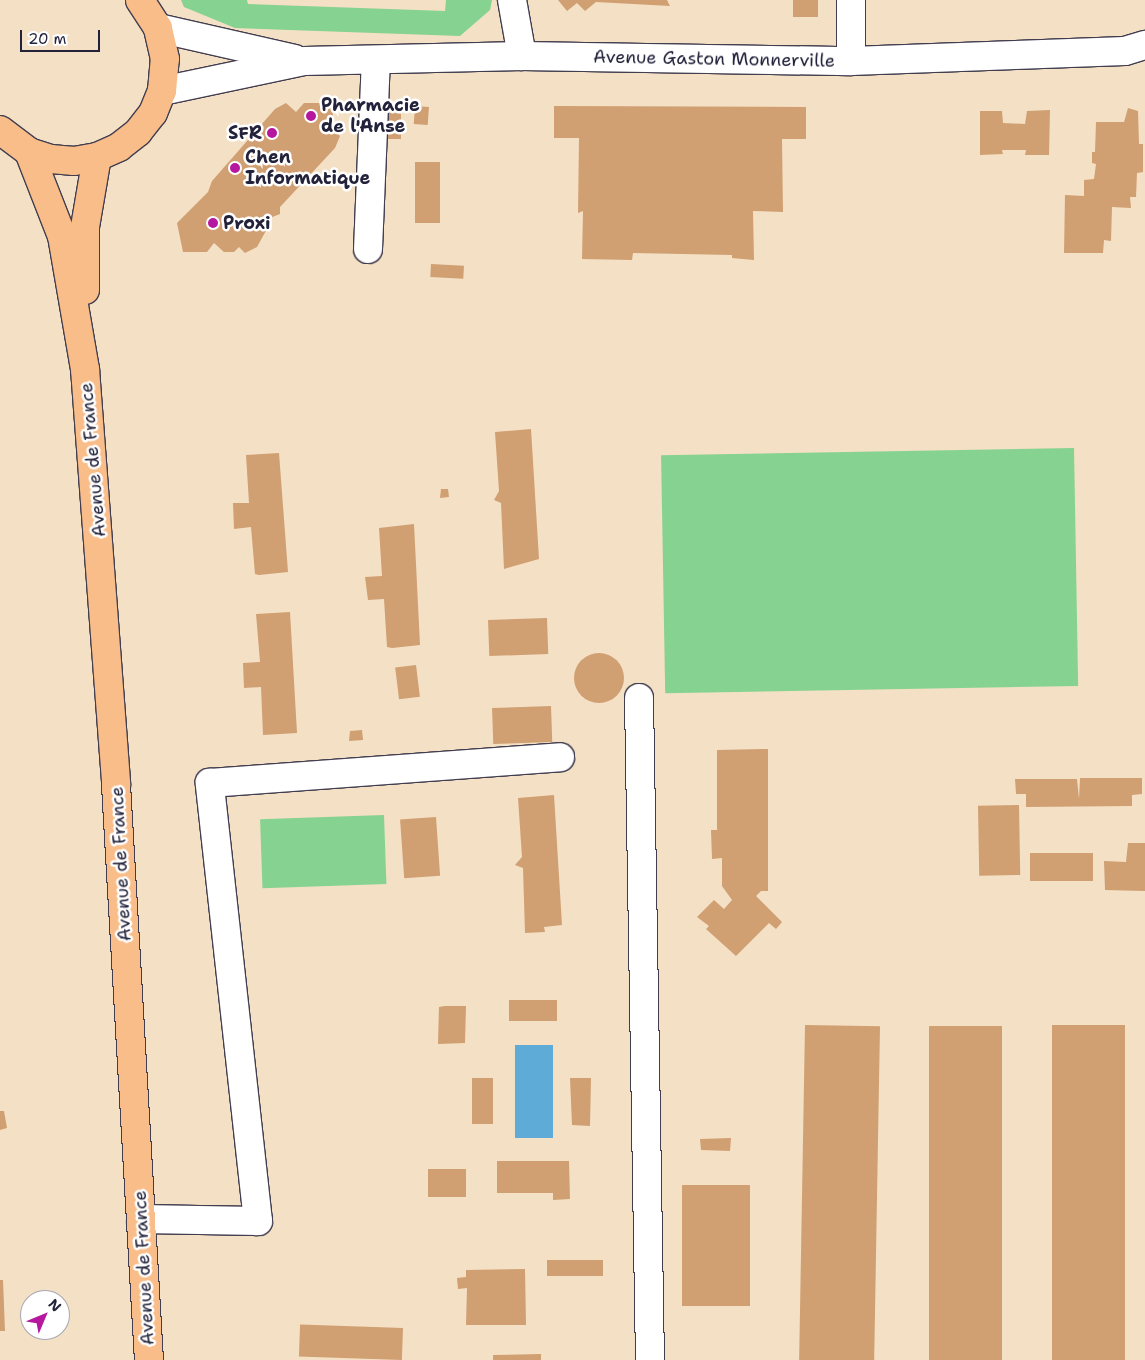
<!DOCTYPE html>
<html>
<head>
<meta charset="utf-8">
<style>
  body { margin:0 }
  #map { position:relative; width:1145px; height:1360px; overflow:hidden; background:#f4e0c5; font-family:"Shantell Sans",sans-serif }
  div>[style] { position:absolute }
  .green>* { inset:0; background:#86d290; transform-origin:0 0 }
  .water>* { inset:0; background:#5fabd8; transform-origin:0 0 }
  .building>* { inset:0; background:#d09f72; transform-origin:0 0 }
  .round { border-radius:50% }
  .roads { filter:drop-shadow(1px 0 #423e50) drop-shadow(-1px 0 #423e50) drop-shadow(0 1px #423e50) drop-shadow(0 -1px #423e50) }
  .minor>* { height:28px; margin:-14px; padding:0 14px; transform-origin:14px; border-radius:14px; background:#fff }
  .major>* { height:28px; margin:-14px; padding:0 14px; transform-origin:14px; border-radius:14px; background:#f9bd89 }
  .dots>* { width:14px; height:14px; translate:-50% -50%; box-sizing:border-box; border:2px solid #fff; border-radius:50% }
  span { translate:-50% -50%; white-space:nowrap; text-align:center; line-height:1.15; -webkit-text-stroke:5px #fff; paint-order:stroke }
  .street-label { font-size:18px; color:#22223b }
  .poi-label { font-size:18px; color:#22223b; font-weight:700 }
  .left { translate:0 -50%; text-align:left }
  .right { translate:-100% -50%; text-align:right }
  .north { position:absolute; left:20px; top:1290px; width:50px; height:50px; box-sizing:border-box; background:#fff; border:1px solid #a7a7b1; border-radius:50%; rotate:45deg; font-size:14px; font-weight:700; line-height:20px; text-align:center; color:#22223b }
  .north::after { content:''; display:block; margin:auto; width:18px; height:22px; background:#b5179e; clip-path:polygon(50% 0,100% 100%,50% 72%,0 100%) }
  .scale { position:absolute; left:20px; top:30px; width:80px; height:22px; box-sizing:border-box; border:2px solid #22223b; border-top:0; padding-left:6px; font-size:15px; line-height:18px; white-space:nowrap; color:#22223b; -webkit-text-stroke:4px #fff; paint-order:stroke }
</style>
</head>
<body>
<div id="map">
  <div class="green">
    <i style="clip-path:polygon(181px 0,247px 0,248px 4px,445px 11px,446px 0,492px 0,490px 10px,460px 36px,235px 28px,184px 7px)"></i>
    <i style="left:1074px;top:448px;width:238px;height:413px;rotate:89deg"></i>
    <i style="left:384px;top:815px;width:69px;height:124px;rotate:88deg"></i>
  </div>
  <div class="water">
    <i style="left:515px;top:1045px;width:38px;height:93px"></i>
  </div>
  <div class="building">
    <i style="clip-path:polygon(558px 0,667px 0,670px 6px,596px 2px,585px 11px,577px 3px,567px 11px)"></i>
    <i style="left:793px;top:0;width:25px;height:17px"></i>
    <i style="clip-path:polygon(286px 103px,296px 112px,304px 103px,332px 103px,334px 129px,340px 136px,335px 148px,280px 207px,280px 214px,262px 221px,268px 227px,257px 247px,245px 253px,239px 247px,234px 252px,224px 252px,214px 243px,207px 252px,183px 252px,177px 223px,208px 192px,212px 181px,275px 109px)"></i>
    <i style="left:387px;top:106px;width:14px;height:33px"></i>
    <i style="left:415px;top:106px;width:14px;height:18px;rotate:4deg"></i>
    <i style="clip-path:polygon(554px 106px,806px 107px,806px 139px,782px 139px,783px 212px,753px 211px,754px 260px,732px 258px,732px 255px,633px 253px,632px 260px,582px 259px,583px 211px,578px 213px,579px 138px,554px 138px)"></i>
    <i style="clip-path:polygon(1128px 108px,1138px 111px,1139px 144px,1143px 144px,1143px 172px,1137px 173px,1136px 197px,1130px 197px,1131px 208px,1112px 207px,1111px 241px,1104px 240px,1103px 253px,1064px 253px,1065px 195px,1084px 196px,1084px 180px,1094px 179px,1096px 164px,1092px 163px,1092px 152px,1095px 152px,1096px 122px,1124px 122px)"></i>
    <i style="clip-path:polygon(1050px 110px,1049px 155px,1025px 155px,1026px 150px,1002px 150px,1003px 154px,980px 155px,980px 111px,1002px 111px,1003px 123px,1025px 124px,1027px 111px)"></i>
    <i style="left:415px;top:162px;width:25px;height:61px"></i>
    <i style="left:431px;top:264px;width:33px;height:13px;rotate:3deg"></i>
    <i style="clip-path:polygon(531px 429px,539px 559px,504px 569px,501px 503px,494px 500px,499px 491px,495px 432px)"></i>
    <i style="clip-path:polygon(279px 453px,288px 572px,259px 575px,255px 574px,251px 527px,234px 529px,233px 503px,249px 503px,246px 455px)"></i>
    <i style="clip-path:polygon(441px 489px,448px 489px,449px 497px,440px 498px)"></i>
    <i style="clip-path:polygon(414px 524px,420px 645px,392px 648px,387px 647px,384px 599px,368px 600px,365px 577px,382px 576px,379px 528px)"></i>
    <i style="clip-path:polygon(290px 612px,297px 733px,263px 735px,261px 687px,244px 688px,243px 663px,260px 662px,256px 614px)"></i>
    <i style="left:547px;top:618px;width:36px;height:59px;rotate:88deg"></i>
    <i class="round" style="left:574px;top:653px;width:50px;height:50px"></i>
    <i style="left:416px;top:665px;width:32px;height:21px;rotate:83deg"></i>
    <i style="left:551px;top:706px;width:36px;height:59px;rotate:88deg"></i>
    <i style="clip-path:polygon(362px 730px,363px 740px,349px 741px,350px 731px)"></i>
    <i style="clip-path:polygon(768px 749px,768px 891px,761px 891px,756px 896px,782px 922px,776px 929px,769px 923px,736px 956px,706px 929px,709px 926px,697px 917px,714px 900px,724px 909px,732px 900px,722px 886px,722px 858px,712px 859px,711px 830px,717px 830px,717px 750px)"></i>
    <i style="clip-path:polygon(1080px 778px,1142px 778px,1142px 794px,1132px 795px,1132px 806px,1026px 807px,1026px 794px,1016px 794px,1015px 779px,1077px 779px,1079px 799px)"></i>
    <i style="clip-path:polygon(554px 795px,562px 925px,544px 927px,545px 932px,525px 933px,523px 868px,515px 865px,522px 857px,518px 798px)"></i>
    <i style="left:1019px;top:805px;width:70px;height:41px;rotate:89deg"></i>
    <i style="left:436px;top:817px;width:59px;height:36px;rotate:86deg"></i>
    <i style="clip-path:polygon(1128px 843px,1145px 843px,1145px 891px,1105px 890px,1104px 861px,1126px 862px)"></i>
    <i style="left:1030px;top:853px;width:63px;height:28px"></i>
    <i style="left:509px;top:1000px;width:48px;height:21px"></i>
    <i style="clip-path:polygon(445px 1006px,466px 1006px,465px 1043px,438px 1044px,439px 1007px)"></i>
    <i style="left:805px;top:1025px;width:75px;height:335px;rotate:1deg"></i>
    <i style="left:1052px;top:1025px;width:73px;height:335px"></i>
    <i style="left:929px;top:1026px;width:73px;height:334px"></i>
    <i style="left:472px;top:1078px;width:21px;height:46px"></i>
    <i style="clip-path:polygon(570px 1078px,591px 1078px,590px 1126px,572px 1125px)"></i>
    <i style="clip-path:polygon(0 1111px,4px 1111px,7px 1128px,0 1130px)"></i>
    <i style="clip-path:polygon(731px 1138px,730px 1151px,701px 1150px,700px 1139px)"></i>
    <i style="clip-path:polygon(497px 1161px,569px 1161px,570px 1199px,553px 1200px,553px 1193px,497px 1193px)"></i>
    <i style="left:428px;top:1169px;width:38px;height:28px"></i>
    <i style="left:750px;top:1185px;width:121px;height:68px;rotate:90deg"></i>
    <i style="left:547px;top:1260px;width:56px;height:16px"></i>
    <i style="clip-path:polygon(525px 1269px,526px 1325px,466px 1325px,467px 1288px,458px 1289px,457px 1278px,466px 1277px,466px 1270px)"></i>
    <i style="clip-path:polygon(0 1280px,3px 1280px,5px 1331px,0 1331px)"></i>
    <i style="left:403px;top:1328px;width:32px;height:103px;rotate:92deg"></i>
    <i style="clip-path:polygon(541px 1354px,541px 1360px,493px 1360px,493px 1355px)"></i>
  </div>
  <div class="roads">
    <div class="minor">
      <i style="left:512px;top:0;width:57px;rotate:79.9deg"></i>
      <i style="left:158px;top:28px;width:140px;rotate:12.8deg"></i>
      <i style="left:851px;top:61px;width:61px;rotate:-90deg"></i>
      <i style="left:162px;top:91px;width:145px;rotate:-11.9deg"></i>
      <i style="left:304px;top:61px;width:218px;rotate:-1.3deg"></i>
      <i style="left:522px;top:56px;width:329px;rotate:0.9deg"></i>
      <i style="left:851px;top:61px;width:274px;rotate:-2.1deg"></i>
      <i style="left:1125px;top:51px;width:21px;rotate:-17deg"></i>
      <i style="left:368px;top:249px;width:188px;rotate:-87.6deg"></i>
      <i style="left:639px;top:698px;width:662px;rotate:89.05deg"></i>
      <i style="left:141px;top:1219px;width:117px;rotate:1deg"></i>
      <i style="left:258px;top:1221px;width:441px;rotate:-96.3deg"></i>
      <i style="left:210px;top:783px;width:351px;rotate:-4.2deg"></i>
    </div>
    <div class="major">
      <i style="left:0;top:130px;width:36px;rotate:37deg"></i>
      <i style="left:29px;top:152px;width:23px;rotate:18deg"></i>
      <i style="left:51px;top:159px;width:23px;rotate:5deg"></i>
      <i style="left:74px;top:161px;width:23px;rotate:-10deg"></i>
      <i style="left:97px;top:157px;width:24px;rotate:-24deg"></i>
      <i style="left:119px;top:147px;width:24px;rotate:-38deg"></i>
      <i style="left:138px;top:132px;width:24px;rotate:-52deg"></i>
      <i style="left:153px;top:113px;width:24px;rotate:-68deg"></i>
      <i style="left:162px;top:91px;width:32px;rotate:-85deg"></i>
      <i style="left:165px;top:59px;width:32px;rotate:-103deg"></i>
      <i style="left:158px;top:28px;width:33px;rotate:-123deg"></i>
      <i style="left:29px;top:152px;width:90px;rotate:68.6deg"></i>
      <i style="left:62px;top:236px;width:135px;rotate:80.2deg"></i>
      <i style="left:85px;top:369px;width:417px;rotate:85.7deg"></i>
      <i style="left:116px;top:785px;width:576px;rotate:86.72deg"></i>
      <i style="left:85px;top:290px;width:63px;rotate:-90deg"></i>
      <i style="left:85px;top:227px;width:71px;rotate:-80.3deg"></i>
    </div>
  </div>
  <div class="dots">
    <i style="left:311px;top:116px;background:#b5179e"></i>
    <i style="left:272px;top:133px;background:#b5179e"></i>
    <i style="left:235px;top:168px;background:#b5179e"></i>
    <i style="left:213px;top:223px;background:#b5179e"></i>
  </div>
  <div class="street-label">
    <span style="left:714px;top:59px;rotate:1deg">Avenue Gaston Monnerville</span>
    <span style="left:93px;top:460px;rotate:-95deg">Avenue de France</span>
    <span style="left:121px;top:864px;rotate:-93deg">Avenue de France</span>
    <span style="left:144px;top:1268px;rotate:-93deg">Avenue de France</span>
  </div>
  <div class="poi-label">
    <span class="left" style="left:321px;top:116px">Pharmacie<br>de l'Anse</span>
    <span class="right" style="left:262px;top:133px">SFR</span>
    <span class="left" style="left:245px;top:168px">Chen<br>Informatique</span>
    <span class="left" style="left:223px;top:223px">Proxi</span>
  </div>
  <div class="north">N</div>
  <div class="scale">20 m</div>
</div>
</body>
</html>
